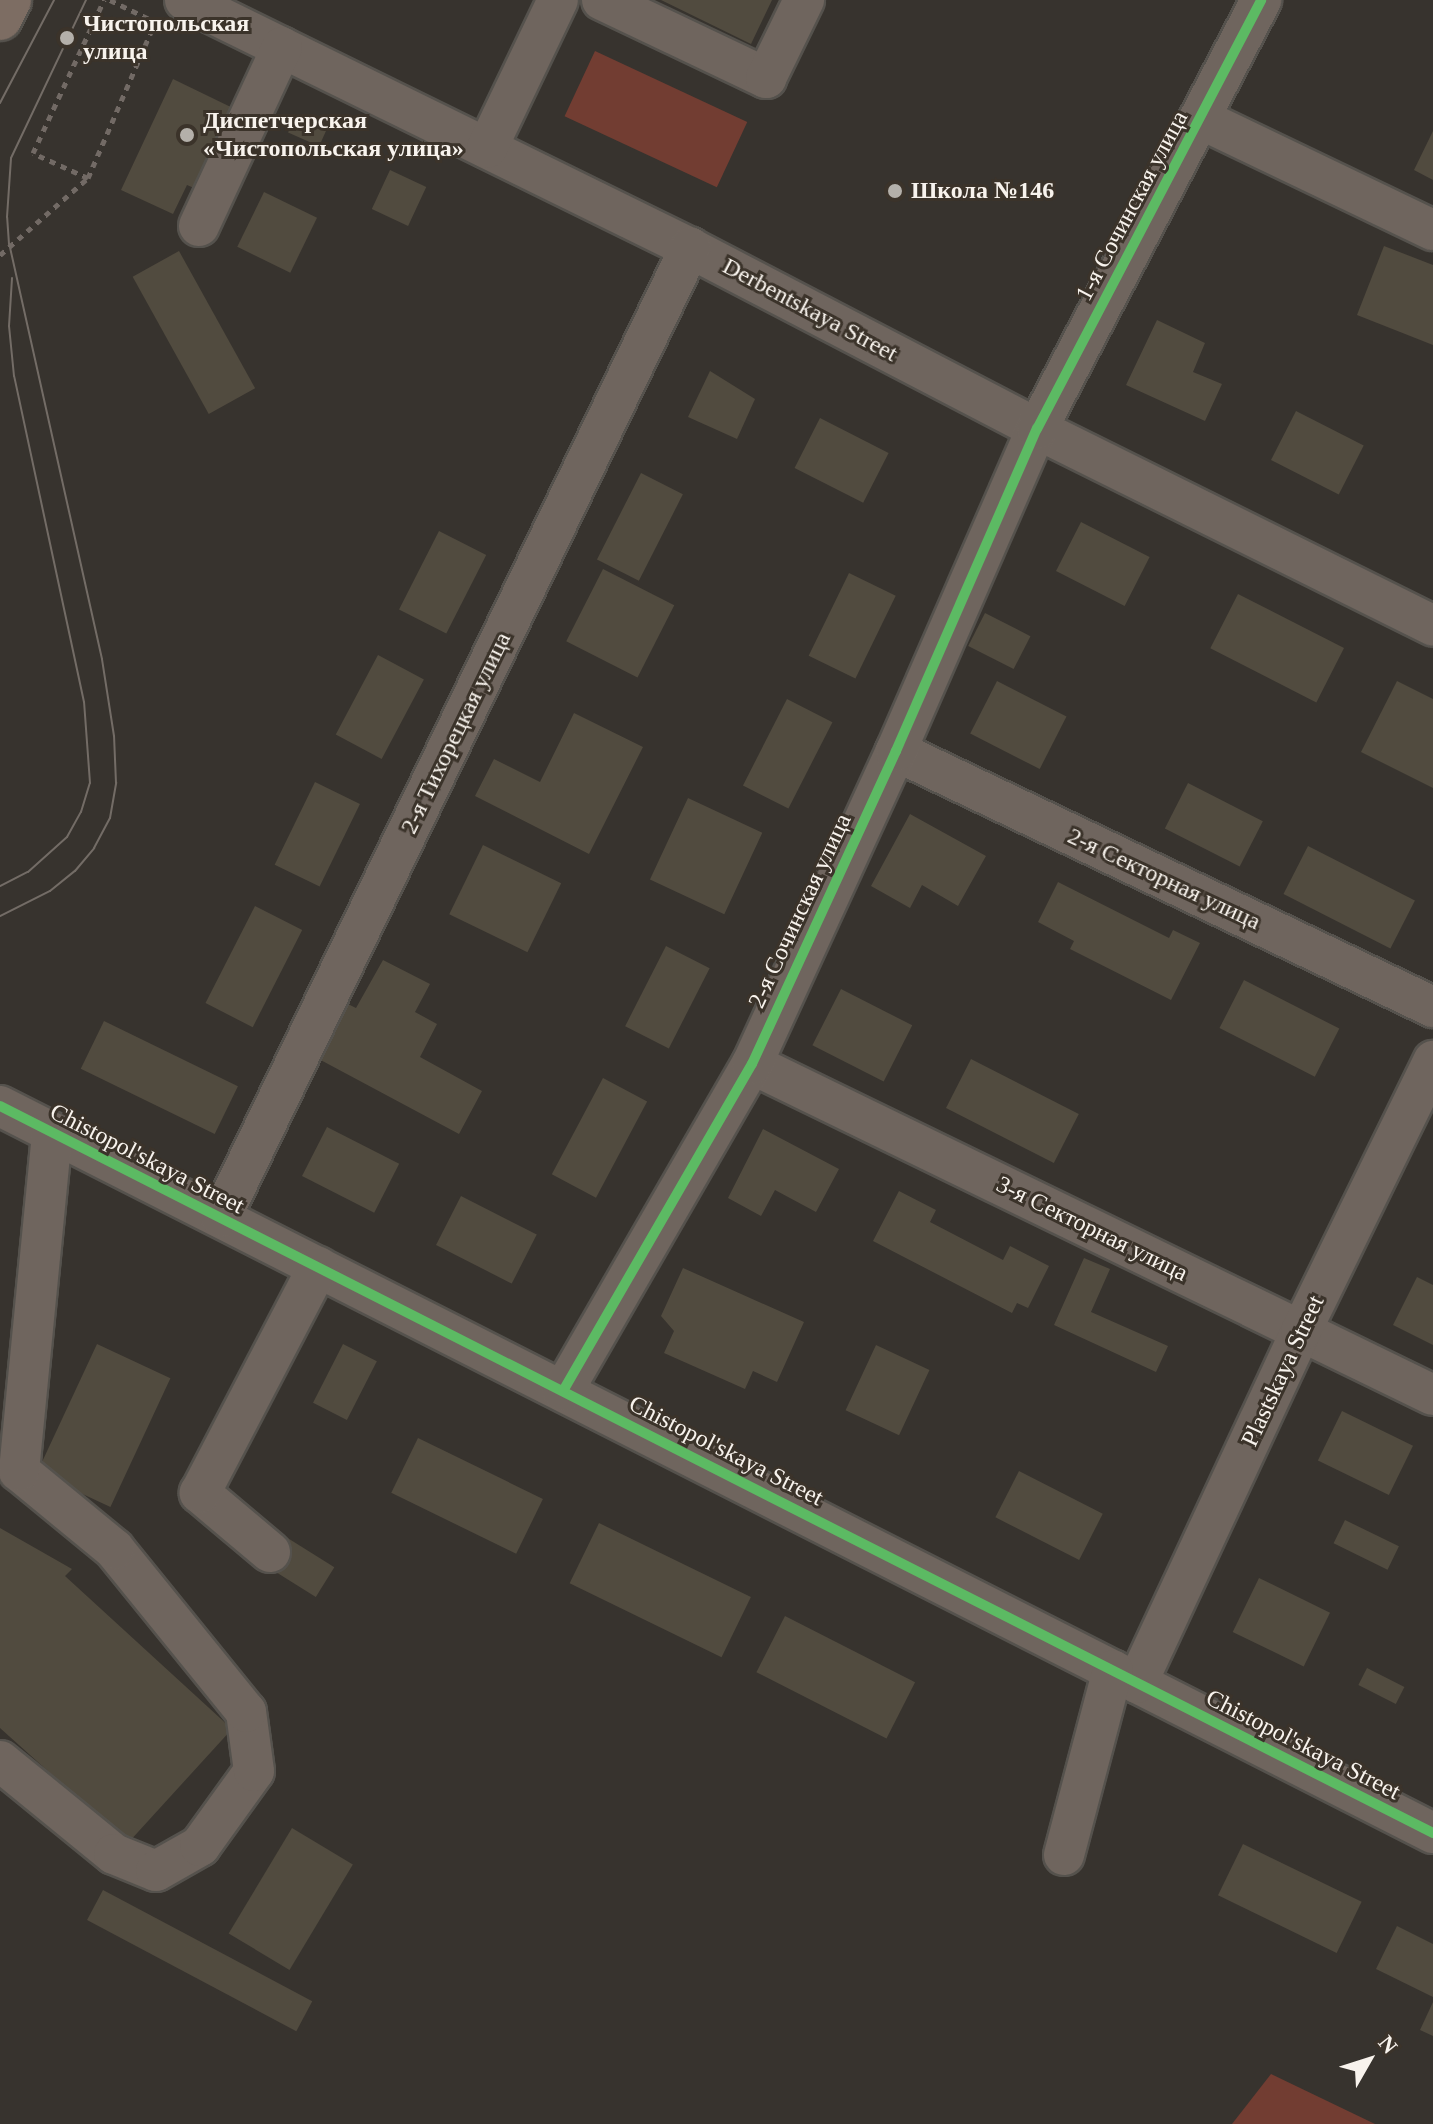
<!DOCTYPE html>
<html>
<head>
<meta charset="utf-8">
<style>
  body { margin:0 }
  #map { position:relative; width:1433px; height:2124px; overflow:hidden; background:#37332e; font-family:"Times New Roman",serif }
  div>[style] { position:absolute }
  .green>* { inset:0; background:#723d32; transform-origin:0 0 }
  .building>* { inset:0; background:#514b3f; transform-origin:0 0 }
  .path>* { height:5px; margin-top:-2.5px; transform-origin:0; background:repeating-linear-gradient(90deg,#726a65 0 6px,transparent 0 12px) }
  .roads { filter:drop-shadow(2px 0 #55524d) drop-shadow(-2px 0 #55524d) drop-shadow(0 2px #55524d) drop-shadow(0 -2px #55524d) }
  .minor>* { height:40px; margin:-20px; padding:0 20px; transform-origin:20px; border-radius:20px; background:#6f655e }
  .major>* { height:44px; margin:-22px; padding:0 22px; transform-origin:22px; border-radius:22px; background:#7d6d63 }
  .tram>* { height:2px; margin:-1px; padding:0 1px; transform-origin:1px; border-radius:1px; background:#736c66 }
  .cycleway>* { height:10px; margin:-5px; padding:0 5px; transform-origin:5px; border-radius:5px; background:#5cba63 }
  .dots>* { width:22px; height:22px; translate:-50% -50%; box-sizing:border-box; border:4px solid #3b332a; border-radius:50% }
  span { translate:-50% -50%; white-space:nowrap; text-align:center; line-height:1.15; -webkit-text-stroke:6px #3b332a; paint-order:stroke }
  .poi-label { font-size:24px; color:#f8f3ed; font-weight:700 }
  .left { translate:0 -50%; text-align:left }
  .street-label { font-size:24px; color:#f8f3ed }
  .north { position:absolute; left:1329px; top:2020px; width:80px; height:80px; -webkit-text-stroke:6px #3b332a; paint-order:stroke; rotate:51deg; font-size:22px; font-weight:700; line-height:32px; text-align:center; color:#f8f3ed }
  .north::after { content:''; display:block; margin:auto; width:28px; height:36px; background:#f8f3ed; clip-path:polygon(50% 0,100% 100%,50% 72%,0 100%) }
</style>
</head>
<body>
<div id="map">
  <div class="green">
    <i style="left:595px;top:51px;width:168px;height:72px;rotate:25deg"></i>
    <i style="clip-path:polygon(1271px 2074px,1375px 2124px,1232px 2124px)"></i>
  </div>
  <div class="building">
    <i style="clip-path:polygon(661px 0,772px 0,751px 44px)"></i>
    <i style="clip-path:polygon(173px 79px,239px 111px,201px 191px,187px 185px,173px 214px,121px 190px)"></i>
    <i style="left:295px;top:117px;width:34px;height:17px;rotate:24deg"></i>
    <i style="clip-path:polygon(1433px 131px,1433px 180px,1414px 170px)"></i>
    <i style="left:390px;top:170px;width:40px;height:43px;rotate:25deg"></i>
    <i style="left:264px;top:192px;width:59px;height:61px;rotate:26deg"></i>
    <i style="clip-path:polygon(1384px 246px,1433px 265px,1433px 345px,1357px 315px)"></i>
    <i style="left:179px;top:251px;width:157px;height:53px;rotate:61deg"></i>
    <i style="clip-path:polygon(1157px 320px,1205px 343px,1193px 372px,1222px 384px,1205px 421px,1126px 385px)"></i>
    <i style="clip-path:polygon(710px 371px,755px 399px,737px 439px,688px 417px)"></i>
    <i style="left:1296px;top:411px;width:76px;height:55px;rotate:27deg"></i>
    <i style="left:820px;top:418px;width:77px;height:56px;rotate:27deg"></i>
    <i style="left:641px;top:473px;width:47px;height:97px;rotate:27deg"></i>
    <i style="left:1081px;top:522px;width:77px;height:55px;rotate:27deg"></i>
    <i style="left:439px;top:531px;width:53px;height:88px;rotate:27deg"></i>
    <i style="left:603px;top:569px;width:80px;height:81px;rotate:27deg"></i>
    <i style="left:849px;top:573px;width:52px;height:92px;rotate:26deg"></i>
    <i style="left:1238px;top:594px;width:119px;height:61px;rotate:27deg"></i>
    <i style="left:985px;top:613px;width:51px;height:37px;rotate:27deg"></i>
    <i style="left:378px;top:655px;width:52px;height:90px;rotate:28deg"></i>
    <i style="left:997px;top:681px;width:78px;height:59px;rotate:27deg"></i>
    <i style="clip-path:polygon(1397px 681px,1433px 699px,1433px 788px,1361px 752px)"></i>
    <i style="left:787px;top:699px;width:51px;height:97px;rotate:27deg"></i>
    <i style="clip-path:polygon(574px 713px,643px 747px,589px 854px,475px 796px,494px 759px,540px 782px)"></i>
    <i style="left:315px;top:782px;width:50px;height:92px;rotate:26deg"></i>
    <i style="left:1188px;top:783px;width:84px;height:51px;rotate:27deg"></i>
    <i style="left:688px;top:798px;width:82px;height:90px;rotate:25deg"></i>
    <i style="clip-path:polygon(910px 814px,986px 856px,958px 906px,922px 885px,910px 908px,871px 886px)"></i>
    <i style="left:483px;top:845px;width:87px;height:77px;rotate:26deg"></i>
    <i style="left:1308px;top:846px;width:120px;height:54px;rotate:27deg"></i>
    <i style="clip-path:polygon(1058px 882px,1169px 938px,1173px 930px,1200px 943px,1171px 1000px,1070px 949px,1074px 941px,1038px 922px)"></i>
    <i style="left:255px;top:906px;width:53px;height:109px;rotate:27deg"></i>
    <i style="left:666px;top:946px;width:49px;height:90px;rotate:27deg"></i>
    <i style="clip-path:polygon(383px 960px,430px 984px,415px 1012px,437px 1024px,420px 1057px,482px 1091px,459px 1134px,315px 1057px,344px 1002px,356px 1008px)"></i>
    <i style="left:1244px;top:980px;width:107px;height:54px;rotate:27deg"></i>
    <i style="left:841px;top:989px;width:80px;height:63px;rotate:27deg"></i>
    <i style="left:104px;top:1021px;width:149px;height:53px;rotate:26deg"></i>
    <i style="left:971px;top:1059px;width:121px;height:55px;rotate:27deg"></i>
    <i style="left:603px;top:1078px;width:50px;height:109px;rotate:28deg"></i>
    <i style="left:327px;top:1127px;width:81px;height:55px;rotate:27deg"></i>
    <i style="clip-path:polygon(763px 1129px,839px 1169px,816px 1212px,775px 1190px,761px 1216px,728px 1198px)"></i>
    <i style="clip-path:polygon(899px 1191px,936px 1210px,930px 1222px,1003px 1260px,1010px 1246px,1049px 1266px,1028px 1308px,1017px 1303px,1012px 1313px,873px 1241px)"></i>
    <i style="left:461px;top:1196px;width:85px;height:55px;rotate:27deg"></i>
    <i style="clip-path:polygon(1084px 1258px,1110px 1269px,1091px 1312px,1168px 1346px,1156px 1372px,1054px 1325px)"></i>
    <i style="clip-path:polygon(683px 1268px,804px 1322px,777px 1382px,753px 1371px,745px 1389px,664px 1353px,674px 1331px,661px 1316px)"></i>
    <i style="clip-path:polygon(1417px 1277px,1433px 1285px,1433px 1345px,1393px 1325px)"></i>
    <i style="left:97px;top:1344px;width:81px;height:142px;rotate:25deg"></i>
    <i style="left:343px;top:1344px;width:38px;height:66px;rotate:27deg"></i>
    <i style="left:876px;top:1345px;width:59px;height:72px;rotate:25deg"></i>
    <i style="left:1342px;top:1411px;width:79px;height:55px;rotate:26deg"></i>
    <i style="left:418px;top:1438px;width:139px;height:61px;rotate:26deg"></i>
    <i style="left:1019px;top:1471px;width:94px;height:52px;rotate:27deg"></i>
    <i style="left:1345px;top:1520px;width:60px;height:26px;rotate:26deg"></i>
    <i style="left:599px;top:1523px;width:169px;height:67px;rotate:26deg"></i>
    <i style="clip-path:polygon(0 1528px,72px 1569px,65px 1576px,232px 1729px,128px 1843px,0 1728px)"></i>
    <i style="left:286px;top:1537px;width:57px;height:35px;rotate:32deg"></i>
    <i style="left:1259px;top:1578px;width:79px;height:60px;rotate:26deg"></i>
    <i style="left:785px;top:1616px;width:146px;height:63px;rotate:27deg"></i>
    <i style="left:1367px;top:1668px;width:42px;height:19px;rotate:27deg"></i>
    <i style="left:292px;top:1828px;width:71px;height:123px;rotate:31deg"></i>
    <i style="left:1243px;top:1844px;width:132px;height:57px;rotate:26deg"></i>
    <i style="left:103px;top:1890px;width:237px;height:34px;rotate:28deg"></i>
    <i style="clip-path:polygon(1397px 1926px,1433px 1944px,1433px 1997px,1376px 1969px)"></i>
    <i style="clip-path:polygon(1433px 2002px,1433px 2036px,1420px 2030px)"></i>
  </div>
  <div class="path">
    <i style="left:110px;top:0;width:43px;rotate:26deg"></i>
    <i style="left:88px;top:178px;width:167px;rotate:-66.7deg"></i>
    <i style="left:0;top:255px;width:117px;rotate:-41.2deg"></i>
    <i style="left:88px;top:178px;width:60px;rotate:-155.6deg"></i>
    <i style="left:33px;top:153px;width:169px;rotate:-65.1deg"></i>
  </div>
  <div class="roads">
    <div class="minor">
      <i style="left:185px;top:0;width:563px;rotate:26.16deg"></i>
      <i style="left:690px;top:248px;width:391px;rotate:27.5deg"></i>
      <i style="left:1037px;top:429px;width:442px;rotate:26.4deg"></i>
      <i style="left:602px;top:0;width:182px;rotate:25.4deg"></i>
      <i style="left:766px;top:78px;width:87px;rotate:-64deg"></i>
      <i style="left:1201px;top:119px;width:257px;rotate:25.6deg"></i>
      <i style="left:487px;top:148px;width:164px;rotate:-64.4deg"></i>
      <i style="left:199px;top:226px;width:197px;rotate:-65.1deg"></i>
      <i style="left:896px;top:751px;width:595px;rotate:25.49deg"></i>
      <i style="left:752px;top:1064px;width:757px;rotate:25.92deg"></i>
      <i style="left:0;top:1106px;width:1607px;rotate:26.9deg"></i>
      <i style="left:221px;top:1217px;width:1077px;rotate:-64.17deg"></i>
      <i style="left:563px;top:1391px;width:378px;rotate:-60deg"></i>
      <i style="left:752px;top:1064px;width:345px;rotate:-65.3deg"></i>
      <i style="left:896px;top:751px;width:352px;rotate:-66.4deg"></i>
      <i style="left:1037px;top:429px;width:484px;rotate:-62.4deg"></i>
      <i style="left:270px;top:1552px;width:92px;rotate:-139.9deg"></i>
      <i style="left:200px;top:1493px;width:255px;rotate:-62.4deg"></i>
      <i style="left:1137px;top:1683px;width:388px;rotate:-65deg"></i>
      <i style="left:1301px;top:1331px;width:301px;rotate:-63.9deg"></i>
      <i style="left:0;top:1761px;width:147px;rotate:39.2deg"></i>
      <i style="left:114px;top:1854px;width:45px;rotate:22deg"></i>
      <i style="left:156px;top:1871px;width:51px;rotate:-29.6deg"></i>
      <i style="left:200px;top:1846px;width:92px;rotate:-54.2deg"></i>
      <i style="left:254px;top:1771px;width:60px;rotate:-97.7deg"></i>
      <i style="left:246px;top:1712px;width:210px;rotate:-129deg"></i>
      <i style="left:114px;top:1549px;width:123px;rotate:-140.6deg"></i>
      <i style="left:19px;top:1471px;width:339px;rotate:-84.4deg"></i>
      <i style="left:1064px;top:1855px;width:191px;rotate:-75.2deg"></i>
    </div>
    <div class="major">
      <i style="left:0;top:18px;width:20px;rotate:-63deg"></i>
    </div>
  </div>
  <div class="tram">
    <i style="left:0;top:103px;width:116px;rotate:-62.3deg"></i>
    <i style="left:0;top:886px;width:31px;rotate:-27deg"></i>
    <i style="left:28px;top:872px;width:52px;rotate:-41.9deg"></i>
    <i style="left:67px;top:837px;width:29px;rotate:-61deg"></i>
    <i style="left:81px;top:812px;width:30px;rotate:-73deg"></i>
    <i style="left:90px;top:783px;width:81px;rotate:-94.2deg"></i>
    <i style="left:84px;top:702px;width:333px;rotate:-102.1deg"></i>
    <i style="left:14px;top:376px;width:50px;rotate:-95.7deg"></i>
    <i style="left:9px;top:326px;width:48px;rotate:-86.4deg"></i>
    <i style="left:0;top:916px;width:56px;rotate:-26.6deg"></i>
    <i style="left:50px;top:891px;width:32px;rotate:-39deg"></i>
    <i style="left:75px;top:871px;width:30px;rotate:-50deg"></i>
    <i style="left:94px;top:848px;width:34px;rotate:-62deg"></i>
    <i style="left:110px;top:818px;width:36px;rotate:-80deg"></i>
    <i style="left:116px;top:783px;width:47px;rotate:-92.4deg"></i>
    <i style="left:114px;top:736px;width:78px;rotate:-98.9deg"></i>
    <i style="left:102px;top:659px;width:425px;rotate:-102.6deg"></i>
    <i style="left:9px;top:244px;width:27px;rotate:-94deg"></i>
    <i style="left:7px;top:217px;width:59px;rotate:-86.1deg"></i>
    <i style="left:11px;top:158px;width:175px;rotate:-64.6deg"></i>
  </div>
  <div class="cycleway">
    <i style="left:0;top:1106px;width:1607px;rotate:26.9deg"></i>
    <i style="left:563px;top:1391px;width:378px;rotate:-60deg"></i>
    <i style="left:752px;top:1064px;width:345px;rotate:-65.3deg"></i>
    <i style="left:896px;top:751px;width:352px;rotate:-66.4deg"></i>
    <i style="left:1037px;top:429px;width:484px;rotate:-62.4deg"></i>
  </div>
  <div class="dots">
    <i style="left:67px;top:38px;background:#b4b0aa"></i>
    <i style="left:187px;top:135px;background:#b4b0aa"></i>
    <i style="left:895px;top:191px;background:#b4b0aa"></i>
  </div>
  <div class="poi-label">
    <span class="left" style="left:83px;top:38px">Чистопольская<br>улица</span>
    <span class="left" style="left:203px;top:135px">Диспетчерская<br>«Чистопольская улица»</span>
    <span class="left" style="left:911px;top:191px">Школа №146</span>
  </div>
  <div class="street-label">
    <span style="left:1132px;top:206px;rotate:-62deg">1-я Сочинская улица</span>
    <span style="left:810px;top:310px;rotate:28deg">Derbentskaya Street</span>
    <span style="left:456px;top:733px;rotate:-64deg">2-я Тихорецкая улица</span>
    <span style="left:1164px;top:879px;rotate:25deg">2-я Секторная улица</span>
    <span style="left:800px;top:911px;rotate:-65deg">2-я Сочинская улица</span>
    <span style="left:147px;top:1159px;rotate:27deg">Chistopol'skaya Street</span>
    <span style="left:1092px;top:1229px;rotate:26deg">3-я Секторная улица</span>
    <span style="left:1283px;top:1371px;rotate:-65deg">Plastskaya Street</span>
    <span style="left:726px;top:1451px;rotate:27deg">Chistopol'skaya Street</span>
    <span style="left:1303px;top:1745px;rotate:27deg">Chistopol'skaya Street</span>
  </div>
  <div class="north">N</div>
</div>
</body>
</html>
